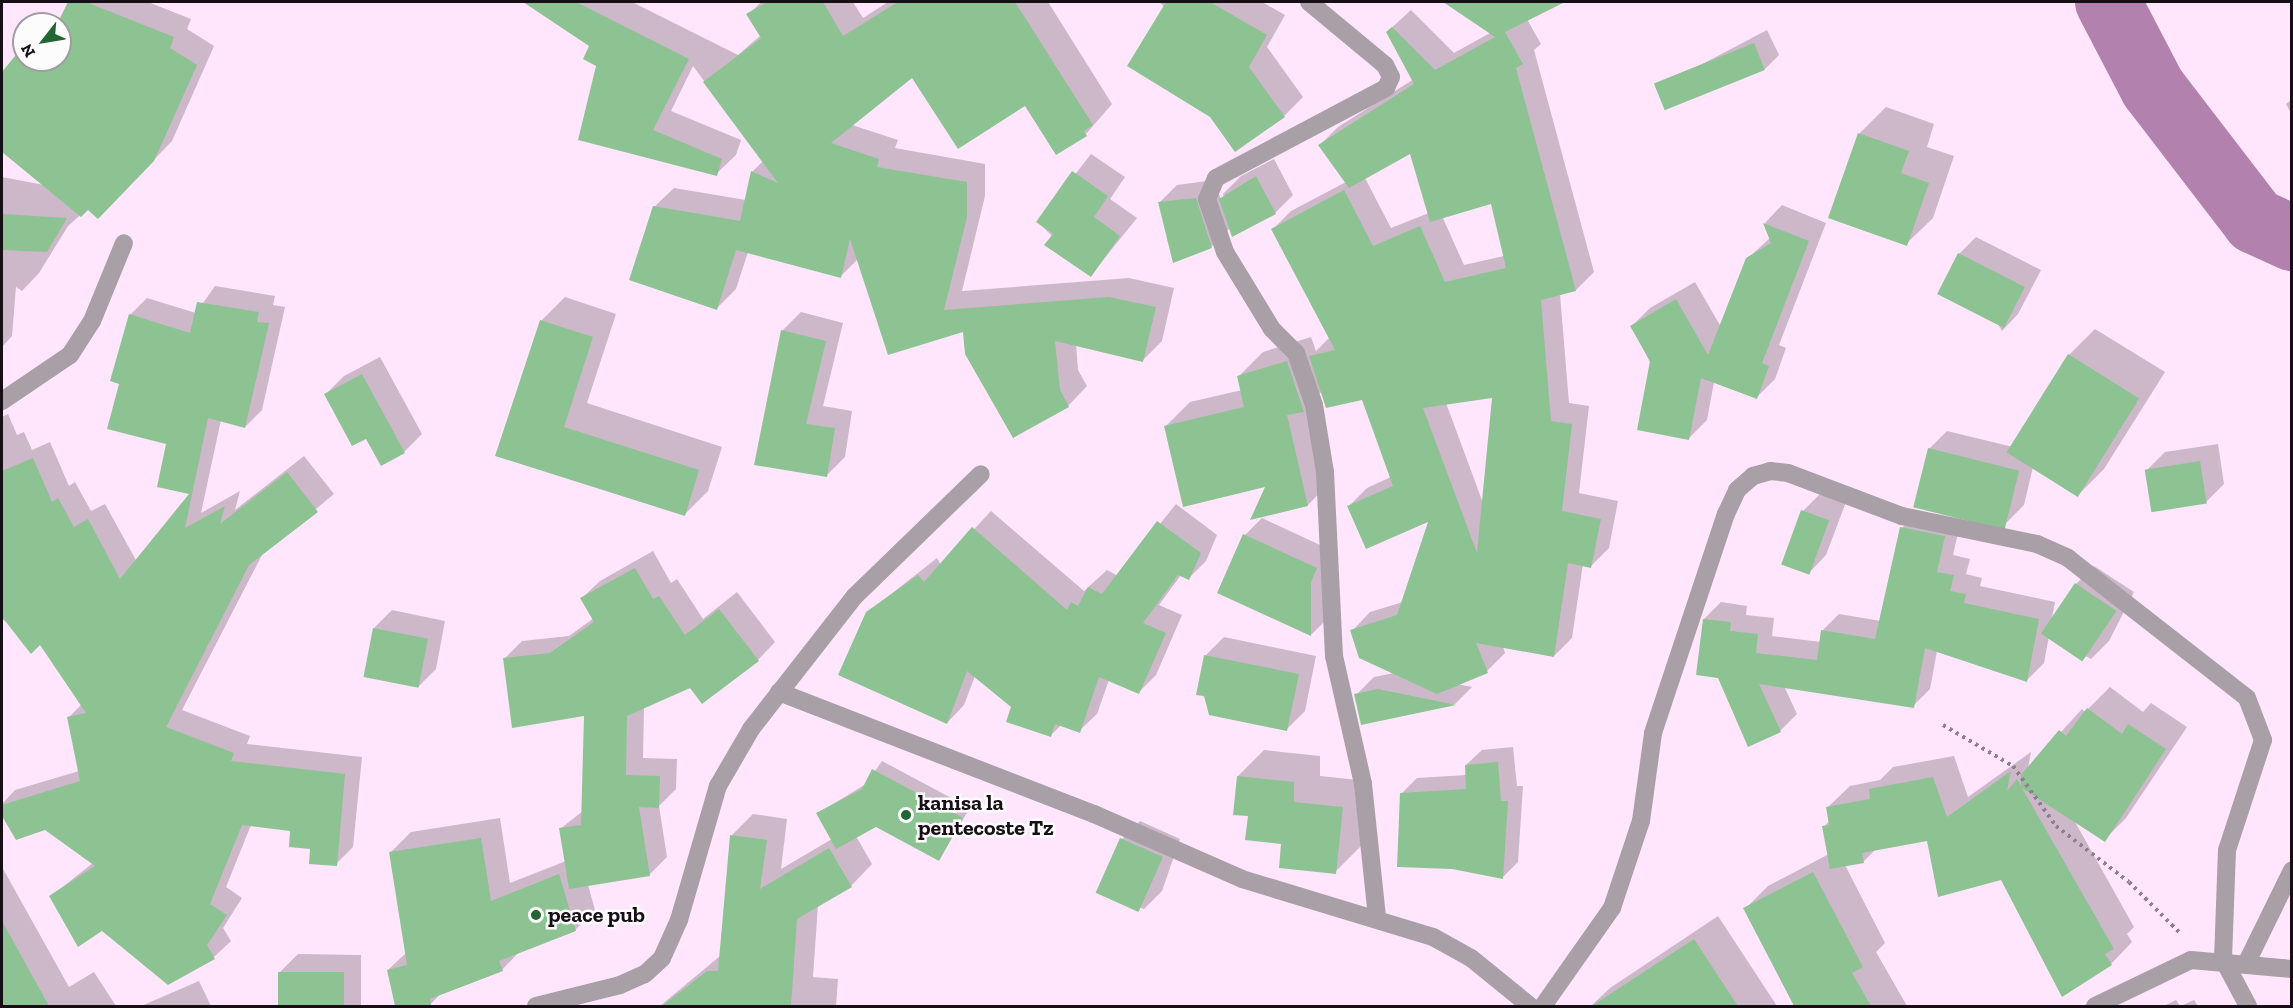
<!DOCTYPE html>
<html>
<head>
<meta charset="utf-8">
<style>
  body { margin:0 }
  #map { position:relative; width:2293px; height:1008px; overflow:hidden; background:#ffe6fc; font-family:"Zilla Slab",serif }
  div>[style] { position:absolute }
  .shadow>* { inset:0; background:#0003 }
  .river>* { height:66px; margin:-33px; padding:0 33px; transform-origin:33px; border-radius:33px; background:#b381ae }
  .building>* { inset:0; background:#8dc293; transform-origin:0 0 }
  .path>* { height:4px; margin-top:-2px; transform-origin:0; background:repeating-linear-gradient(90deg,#8f7e8d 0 3px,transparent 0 7.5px) }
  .minor>* { height:18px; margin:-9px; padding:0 9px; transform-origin:9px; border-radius:9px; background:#a99fa7 }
  .dots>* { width:16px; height:16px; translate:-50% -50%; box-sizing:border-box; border:3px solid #fcfcfc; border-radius:50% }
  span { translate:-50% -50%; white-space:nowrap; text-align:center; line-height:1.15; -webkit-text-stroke:5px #fcfcfc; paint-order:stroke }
  .poi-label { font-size:22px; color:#170f16; font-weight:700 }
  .left { translate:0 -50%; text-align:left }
  .frame { position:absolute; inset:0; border:3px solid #170f16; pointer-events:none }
  .north { position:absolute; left:12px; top:12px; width:60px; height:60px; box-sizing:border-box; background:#fcfcfc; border:2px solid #a09da0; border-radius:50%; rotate:239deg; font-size:16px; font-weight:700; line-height:24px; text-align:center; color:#170f16 }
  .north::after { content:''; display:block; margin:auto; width:21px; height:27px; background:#226631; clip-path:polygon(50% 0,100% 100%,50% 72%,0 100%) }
</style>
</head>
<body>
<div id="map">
  <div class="shadow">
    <i style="clip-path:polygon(70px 2px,148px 2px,191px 19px,187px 29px,214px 46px,172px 141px,116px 199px,88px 208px,68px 226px,39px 273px,22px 291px,16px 287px,12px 336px,2px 347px,2px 177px,44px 185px,2px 150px,2px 74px,24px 47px,24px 60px,60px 60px,59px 24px)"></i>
    <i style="clip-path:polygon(535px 2px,632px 2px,738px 55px,761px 35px,748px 15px,761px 2px,853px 2px,863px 18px,888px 2px,1048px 2px,1112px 104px,1086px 134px,1025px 104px,913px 76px,852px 125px,898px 140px,895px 148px,985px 164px,985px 196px,962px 291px,1129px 278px,1174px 288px,1162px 341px,1143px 360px,1076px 344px,1078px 370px,1087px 386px,1068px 406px,858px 259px,841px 276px,748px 252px,736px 289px,717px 308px,654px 207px,674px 188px,746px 200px,752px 172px,763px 161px,693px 66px,671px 111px,741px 140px,736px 155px,716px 174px,580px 139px,598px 65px,591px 45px,532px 6px)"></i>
    <i style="clip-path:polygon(1159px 2px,1262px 2px,1285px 15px,1267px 47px,1303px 97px,1284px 116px)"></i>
    <i style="clip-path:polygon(evenodd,1411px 10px,1454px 53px,1524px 14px,1541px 44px,1534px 50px,1594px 272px,1576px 290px,1560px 294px,1569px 403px,1589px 406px,1579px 493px,1618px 501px,1609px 548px,1591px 566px,1583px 564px,1572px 638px,1554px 656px,1503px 647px,1505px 653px,1487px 671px,1457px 684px,1472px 687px,1455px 704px,1362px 723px,1356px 695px,1374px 677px,1394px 673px,1352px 631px,1370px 612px,1403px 602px,1431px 519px,1349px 506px,1367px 488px,1391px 477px,1363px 399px,1322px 391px,1313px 401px,1332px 480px,1308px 505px,1166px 426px,1190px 402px,1242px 390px,1238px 377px,1263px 352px,1311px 337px,1316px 351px,1330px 337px,1273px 229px,1291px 211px,1346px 182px,1320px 145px,1338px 127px,1414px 79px,1387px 32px,1411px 10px,1411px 152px,1429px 213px,1391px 228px,1365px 178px,1411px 152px,1411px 10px,1492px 202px,1504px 256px,1464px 265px,1442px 216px,1492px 202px,1411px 10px,1493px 396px,1483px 503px,1446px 403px,1493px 396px)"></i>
    <i style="clip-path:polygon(1767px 30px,1779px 55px,1765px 69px,1659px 93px,1674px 79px)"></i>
    <i style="clip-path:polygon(2292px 99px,2292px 115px,2286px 104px)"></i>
    <i style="clip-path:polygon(1886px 107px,1934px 124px,1927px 147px,1954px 156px,1933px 218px,1906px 244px,1830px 217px,1860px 133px)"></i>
    <i style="clip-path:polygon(1091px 154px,1125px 177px,1110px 199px,1137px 218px,1091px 275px,1038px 222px)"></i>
    <i style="clip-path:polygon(1274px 159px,1293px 195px,1275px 213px,1231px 227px,1211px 247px,1159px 203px,1177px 185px,1214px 180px,1230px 224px,1223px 194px,1241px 176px)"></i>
    <i style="clip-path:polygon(1782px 205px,1826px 223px,1779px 345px,1786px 348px,1775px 379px,1757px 397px,1714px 382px,1707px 420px,1688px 439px,1632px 326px,1650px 308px,1695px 282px,1721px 327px,1747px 259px,1770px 238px,1765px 223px)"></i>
    <i style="clip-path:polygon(1976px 237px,2041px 270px,2018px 314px,2002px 331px,1959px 254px)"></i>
    <i style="clip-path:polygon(215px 286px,275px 296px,273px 305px,285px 307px,262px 410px,245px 427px,221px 420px,201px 513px,240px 491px,235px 510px,304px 456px,334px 494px,263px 553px,182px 710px,250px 736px,247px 744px,362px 757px,353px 847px,336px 864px,291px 830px,251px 825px,226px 887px,242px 898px,223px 928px,231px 941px,214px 957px,102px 929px,51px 896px,93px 863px,46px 829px,16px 838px,2px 813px,2px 804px,15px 790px,79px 771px,69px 717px,82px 704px,40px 643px,2px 619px,2px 417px,8px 414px,17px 435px,24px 432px,32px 450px,50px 442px,69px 486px,75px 482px,91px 511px,105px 504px,137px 562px,192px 493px,168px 443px,121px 383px,130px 315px,147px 298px,196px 313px)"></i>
    <i style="clip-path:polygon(565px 297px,616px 314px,587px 403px,722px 447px,708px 491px,684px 515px,497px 455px,541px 321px)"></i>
    <i style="clip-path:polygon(801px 312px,843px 323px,823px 406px,852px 411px,845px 457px,827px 475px,756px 464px,782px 331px)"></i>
    <i style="clip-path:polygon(2095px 329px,2165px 372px,2104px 469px,2078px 495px,2033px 467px,2024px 505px,2006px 523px,1929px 449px,1947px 431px,2013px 447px,2069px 355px)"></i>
    <i style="clip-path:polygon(380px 357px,422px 434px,404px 452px,367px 437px,326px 394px,344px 376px)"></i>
    <i style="clip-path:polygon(2218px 444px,2224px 484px,2206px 502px,2147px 470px,2165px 452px)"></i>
    <i style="clip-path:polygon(1821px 493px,1846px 502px,1826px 555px,1808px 574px,1803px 511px)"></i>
    <i style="clip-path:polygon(1176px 504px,1217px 535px,1206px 561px,1188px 579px,1181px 575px,1159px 605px,1182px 615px,1156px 675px,1139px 692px,1109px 680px,1097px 714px,1079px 731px,1061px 725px,1050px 736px,975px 676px,964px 705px,947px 723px,867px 613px,937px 558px,941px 565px,991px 511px,1084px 591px,1107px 570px,1118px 576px)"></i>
    <i style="clip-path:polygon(1919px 511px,1961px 520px,1953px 555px,1970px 559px,1966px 574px,1982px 578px,1980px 586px,2055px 602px,2049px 633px,2076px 584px,2094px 566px,2134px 592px,2109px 641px,2091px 659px,2049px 636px,2044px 663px,2027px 680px,1937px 651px,1930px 689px,1913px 706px,1784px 686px,1797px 714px,1780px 731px,1704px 619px,1721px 602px,1747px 606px,1746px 615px,1774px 618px,1772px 636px,1821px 642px,1822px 631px,1839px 614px,1881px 621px,1902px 528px)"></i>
    <i style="clip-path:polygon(1262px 518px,1333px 551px,1328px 618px,1311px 635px,1219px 592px,1245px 535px)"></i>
    <i style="clip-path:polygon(653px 551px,671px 583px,677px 579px,703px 619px,737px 592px,775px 642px,758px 660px,644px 707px,643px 758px,677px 759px,676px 789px,659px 806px,667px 857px,649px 875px,588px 885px,595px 910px,575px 930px,520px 951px,502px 970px,441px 993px,431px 1004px,397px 1006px,388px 970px,407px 952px,391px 852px,411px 832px,500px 818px,510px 883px,566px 861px,560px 829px,583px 811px,585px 715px,505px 658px,522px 641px,569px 636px,594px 618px,582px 598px,600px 581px)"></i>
    <i style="clip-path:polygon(392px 610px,445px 621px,436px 669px,418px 687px,374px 628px)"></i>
    <i style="clip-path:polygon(1224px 637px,1316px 656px,1305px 711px,1287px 729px,1198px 694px,1206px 655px)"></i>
    <i style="clip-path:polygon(2110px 687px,2143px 712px,2151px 703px,2187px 727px,2126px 818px,2104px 840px,2074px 820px,2134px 927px,2127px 934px,2132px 942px,2111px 964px,2001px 878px,1928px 839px,1876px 849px,1863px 862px,1845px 865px,1885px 943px,1876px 952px,1907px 1006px,1796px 1006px,1745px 909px,1768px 886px,1829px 854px,1824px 827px,1830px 820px,1828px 807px,1850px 786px,1880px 780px,1893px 767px,1954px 756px,1968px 797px,2031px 752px,2028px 768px,2082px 709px,2085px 712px)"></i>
    <i style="clip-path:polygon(1513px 747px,1517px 786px,1523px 786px,1518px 862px,1502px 878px,1401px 794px,1417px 778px,1467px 775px,1466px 765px,1482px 750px)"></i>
    <i style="clip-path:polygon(1264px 750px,1320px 756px,1320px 776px,1368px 781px,1361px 846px,1335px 872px,1283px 843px,1238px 776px)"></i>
    <i style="clip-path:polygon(882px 761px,970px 808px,939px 859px,876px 825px,856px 836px,872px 864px,851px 886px,818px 905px,813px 977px,838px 979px,836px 1006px,660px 1006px,720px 956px,731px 836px,753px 814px,787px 819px,781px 869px,832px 839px,818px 813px,866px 784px)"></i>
    <i style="clip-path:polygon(1140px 821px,1180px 839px,1162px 891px,1144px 909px,1102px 894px,1122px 839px)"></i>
    <i style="clip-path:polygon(2px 867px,69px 987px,94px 972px,116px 1006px,2px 1006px)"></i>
    <i style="clip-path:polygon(1718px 916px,1777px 1006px,1591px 1006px,1610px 988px)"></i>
    <i style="clip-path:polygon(298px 954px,361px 955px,361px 1006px,279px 1006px,280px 972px)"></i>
    <i style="clip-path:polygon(199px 981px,211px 1006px,141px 1006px)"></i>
    <i style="clip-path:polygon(2176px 1000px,2180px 1006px,2164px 1006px)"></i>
    <i style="clip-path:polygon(2194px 1000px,2198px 1006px,2181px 1006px)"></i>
  </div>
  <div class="river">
    <i style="left:2108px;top:2px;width:97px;rotate:62.4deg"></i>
    <i style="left:2153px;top:88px;width:168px;rotate:52.5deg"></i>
    <i style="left:2255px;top:221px;width:41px;rotate:24.7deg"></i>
  </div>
  <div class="building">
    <i style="clip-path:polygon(68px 2px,86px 2px,174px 37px,170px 48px,197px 65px,154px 161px,98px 219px,88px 210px,81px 217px,2px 152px,2px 72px,23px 46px,24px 60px,60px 60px,57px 24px)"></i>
    <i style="clip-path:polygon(523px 2px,576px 2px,689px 59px,653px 130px,722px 159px,717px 176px,578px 140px,596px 66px,583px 59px,589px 46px)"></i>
    <i style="clip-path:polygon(767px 2px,823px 2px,843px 36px,898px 2px,1015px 2px,1093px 125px,1084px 131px,1087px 136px,1056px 155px,1025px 106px,958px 149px,912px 78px,831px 143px,879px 159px,877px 167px,967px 182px,967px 217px,944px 310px,1109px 297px,1156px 307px,1143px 362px,1055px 341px,1060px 390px,1069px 407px,1013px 438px,965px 354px,963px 332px,888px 355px,850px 239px,841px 278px,736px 250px,717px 310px,629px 280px,653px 206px,740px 221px,751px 171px,778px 183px,703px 82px,761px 38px,746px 14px)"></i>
    <i style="clip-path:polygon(1166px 2px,1210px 2px,1267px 35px,1249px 67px,1285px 117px,1235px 152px,1210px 117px,1127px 66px)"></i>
    <i style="clip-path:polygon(evenodd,1443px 2px,1565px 2px,1505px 32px,1523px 64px,1516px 68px,1576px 291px,1541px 300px,1551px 421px,1572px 424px,1562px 511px,1601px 519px,1591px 568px,1568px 563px,1554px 657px,1476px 643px,1488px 673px,1437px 694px,1359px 658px,1350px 630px,1397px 615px,1428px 522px,1366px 549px,1347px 506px,1393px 486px,1362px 400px,1326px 408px,1309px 356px,1335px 350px,1271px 229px,1344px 190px,1373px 246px,1420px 226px,1445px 282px,1506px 268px,1491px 204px,1430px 222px,1410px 154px,1349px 188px,1318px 145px,1414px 84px,1386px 32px,1392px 27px,1435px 70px,1495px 37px,1443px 2px,1492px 398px,1477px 553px,1423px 408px,1492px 398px)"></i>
    <i style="left:1754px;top:43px;width:29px;height:108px;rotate:68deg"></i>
    <i style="clip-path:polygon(1858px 133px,1909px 151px,1901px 173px,1929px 183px,1907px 246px,1828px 218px)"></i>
    <i style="clip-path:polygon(1072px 171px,1108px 196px,1094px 217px,1120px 236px,1091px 277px,1044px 245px,1053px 234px,1036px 222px)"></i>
    <i style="clip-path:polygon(1256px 176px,1276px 214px,1232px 237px,1219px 199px)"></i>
    <i style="clip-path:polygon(1196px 198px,1212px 248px,1173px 263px,1158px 202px)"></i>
    <i style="clip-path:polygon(2px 214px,67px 218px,47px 252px,2px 250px)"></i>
    <i style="clip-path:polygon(1763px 223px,1809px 241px,1762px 363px,1769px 366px,1757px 399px,1701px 378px,1689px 440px,1637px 430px,1650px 361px,1630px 326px,1676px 299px,1708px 355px,1746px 258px,1771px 243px)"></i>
    <i style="left:1958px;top:253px;width:75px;height:46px;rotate:27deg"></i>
    <i style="clip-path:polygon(197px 302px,259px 312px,257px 322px,269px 323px,245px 428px,208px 418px,185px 528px,225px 506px,220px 524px,287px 472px,318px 512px,249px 565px,166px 727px,234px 753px,231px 761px,345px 774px,337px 866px,309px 864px,310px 849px,289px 847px,290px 831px,242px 825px,210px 904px,227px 915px,207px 945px,215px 959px,168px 985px,102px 931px,78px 947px,49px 896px,95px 866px,45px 830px,16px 840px,2px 816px,2px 805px,80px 781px,67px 717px,86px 713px,40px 645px,31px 654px,2px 617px,2px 471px,33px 458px,52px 502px,58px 498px,74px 527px,88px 519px,120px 579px,189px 494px,157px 487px,166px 444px,107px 429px,119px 384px,110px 381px,129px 314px,190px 333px)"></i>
    <i style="clip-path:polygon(540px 320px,593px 337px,564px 427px,699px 470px,685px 516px,495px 456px)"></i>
    <i style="clip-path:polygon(781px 330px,826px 341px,806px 424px,835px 428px,827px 477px,754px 465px)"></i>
    <i style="left:2068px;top:354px;width:84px;height:116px;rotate:32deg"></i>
    <i style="clip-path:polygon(1287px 361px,1304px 412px,1287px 415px,1308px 506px,1250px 520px,1265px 487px,1183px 507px,1164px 426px,1244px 407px,1237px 376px)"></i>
    <i style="clip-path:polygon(362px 374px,405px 453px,381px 466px,366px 439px,352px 446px,324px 394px)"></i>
    <i style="left:1928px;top:448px;width:94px;height:61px;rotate:14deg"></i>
    <i style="left:2200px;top:461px;width:43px;height:56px;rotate:81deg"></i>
    <i style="left:1801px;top:510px;width:30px;height:58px;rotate:20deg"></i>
    <i style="clip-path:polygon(1157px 521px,1201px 553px,1189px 580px,1178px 575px,1143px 623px,1166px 633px,1139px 694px,1099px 677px,1080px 733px,1055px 724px,1051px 737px,1006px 722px,1011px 707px,967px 671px,947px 724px,838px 675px,866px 612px,918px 575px,924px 582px,972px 527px,1067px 610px,1071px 602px,1078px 606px,1088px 587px,1102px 594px)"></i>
    <i style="clip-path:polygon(1900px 527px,1945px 536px,1937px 572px,1954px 575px,1950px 591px,1966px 594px,1964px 603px,2039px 619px,2027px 682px,1925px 648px,1914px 708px,1759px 684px,1781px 732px,1748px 747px,1718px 678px,1696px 675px,1703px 619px,1731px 622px,1730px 631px,1758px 634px,1756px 653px,1817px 660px,1821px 630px,1875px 639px)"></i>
    <i style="clip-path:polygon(1243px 534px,1317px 568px,1311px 582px,1311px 636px,1217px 593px)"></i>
    <i style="clip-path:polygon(635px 568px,653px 599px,659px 596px,685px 635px,719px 609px,759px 661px,702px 704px,690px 688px,627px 716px,626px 775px,660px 776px,659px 808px,639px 807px,650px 876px,569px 889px,559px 828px,581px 825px,584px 716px,512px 728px,503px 658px,550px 653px,594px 622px,580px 598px)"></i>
    <i style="left:2075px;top:583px;width:50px;height:61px;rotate:34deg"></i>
    <i style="left:373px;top:628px;width:56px;height:50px;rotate:11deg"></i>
    <i style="clip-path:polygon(1204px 655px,1299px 674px,1287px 731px,1209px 715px,1204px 696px,1196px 695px)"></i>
    <i style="clip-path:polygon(1378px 689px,1456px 705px,1361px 725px,1354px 694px)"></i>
    <i style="clip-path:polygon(2087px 708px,2122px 734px,2128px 724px,2166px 749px,2105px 842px,2022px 788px,2114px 949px,2105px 954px,2112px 965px,2062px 997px,2001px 880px,1938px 897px,1927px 841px,1862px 853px,1864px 863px,1830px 869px,1822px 826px,1829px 825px,1826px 807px,1870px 799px,1869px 789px,1933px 777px,1947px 817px,2011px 771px,2007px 791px,2017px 779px,2021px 786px,2021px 775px,2059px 730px,2066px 736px)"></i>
    <i style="clip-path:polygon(1498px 762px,1501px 801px,1508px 801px,1503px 879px,1452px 869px,1397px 867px,1400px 793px,1466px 789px,1465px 765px)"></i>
    <i style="clip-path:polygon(872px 769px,963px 818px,939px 861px,876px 827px,836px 849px,816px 813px,862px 789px)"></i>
    <i style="clip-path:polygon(1237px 776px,1294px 782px,1294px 802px,1343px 807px,1336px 874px,1279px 868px,1281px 844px,1245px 840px,1248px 816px,1233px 815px)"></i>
    <i style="clip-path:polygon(730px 835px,767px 840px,760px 889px,829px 848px,852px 887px,797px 919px,791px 1006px,662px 1006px,707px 971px,718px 971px)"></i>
    <i style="clip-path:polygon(481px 838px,491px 901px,559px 874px,576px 931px,499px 961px,503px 971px,430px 999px,431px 1006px,395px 1006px,387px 970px,407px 965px,389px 852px)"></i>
    <i style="left:1120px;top:838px;width:47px;height:60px;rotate:24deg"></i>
    <i style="clip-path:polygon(1813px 872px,1863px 967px,1852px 973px,1871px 1006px,1794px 1006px,1743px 908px)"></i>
    <i style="clip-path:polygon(2px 921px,49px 1006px,2px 1006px)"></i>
    <i style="clip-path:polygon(1694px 939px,1738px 1006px,1592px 1006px,1662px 960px)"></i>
    <i style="left:278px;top:972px;width:66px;height:34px"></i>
  </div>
  <div class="path">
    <i style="left:1943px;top:725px;width:81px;rotate:30.4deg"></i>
    <i style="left:2013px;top:766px;width:74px;rotate:54.4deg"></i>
    <i style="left:2056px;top:826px;width:92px;rotate:37.5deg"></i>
    <i style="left:2129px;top:882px;width:74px;rotate:45deg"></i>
  </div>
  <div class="minor">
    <i style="left:1309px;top:2px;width:99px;rotate:39.7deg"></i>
    <i style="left:1385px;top:65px;width:13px;rotate:63deg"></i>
    <i style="left:1391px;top:77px;width:12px;rotate:114deg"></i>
    <i style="left:1386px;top:88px;width:192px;rotate:152.1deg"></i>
    <i style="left:1216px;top:178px;width:23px;rotate:113deg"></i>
    <i style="left:1207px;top:199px;width:56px;rotate:71.2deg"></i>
    <i style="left:1225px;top:252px;width:90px;rotate:58.6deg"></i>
    <i style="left:1272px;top:329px;width:34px;rotate:45deg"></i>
    <i style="left:1296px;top:353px;width:55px;rotate:70.9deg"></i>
    <i style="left:1314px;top:405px;width:68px;rotate:80.7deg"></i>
    <i style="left:1325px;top:472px;width:184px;rotate:87.2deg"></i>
    <i style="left:1334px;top:656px;width:131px;rotate:77.2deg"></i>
    <i style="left:1363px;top:784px;width:134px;rotate:84deg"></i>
    <i style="left:2px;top:401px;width:82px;rotate:-34.1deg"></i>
    <i style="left:70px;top:355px;width:40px;rotate:-57.1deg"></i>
    <i style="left:92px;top:321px;width:84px;rotate:-67.7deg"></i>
    <i style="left:779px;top:692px;width:338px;rotate:21.2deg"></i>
    <i style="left:1094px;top:814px;width:162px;rotate:23.7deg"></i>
    <i style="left:1242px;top:879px;width:200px;rotate:16.9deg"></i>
    <i style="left:1433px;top:937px;width:43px;rotate:28.9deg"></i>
    <i style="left:1471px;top:958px;width:76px;rotate:39.1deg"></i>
    <i style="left:2247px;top:962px;width:102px;rotate:-63.9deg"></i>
    <i style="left:536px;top:1006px;width:87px;rotate:-14deg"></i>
    <i style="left:620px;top:985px;width:27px;rotate:-24deg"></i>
    <i style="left:645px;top:974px;width:23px;rotate:-43deg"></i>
    <i style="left:662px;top:958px;width:42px;rotate:-65.9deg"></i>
    <i style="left:679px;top:920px;width:140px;rotate:-73.8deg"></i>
    <i style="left:718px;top:786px;width:66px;rotate:-59.9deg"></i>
    <i style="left:751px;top:729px;width:169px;rotate:-52deg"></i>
    <i style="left:855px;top:596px;width:175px;rotate:-44.1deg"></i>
    <i style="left:1543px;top:1006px;width:120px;rotate:-54.9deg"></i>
    <i style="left:1612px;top:908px;width:92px;rotate:-71.6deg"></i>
    <i style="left:1641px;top:821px;width:89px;rotate:-82.2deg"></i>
    <i style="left:1653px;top:733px;width:231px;rotate:-71.6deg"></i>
    <i style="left:1726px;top:514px;width:26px;rotate:-65deg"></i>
    <i style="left:1737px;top:490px;width:21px;rotate:-41deg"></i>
    <i style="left:1753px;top:476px;width:18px;rotate:-16deg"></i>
    <i style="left:1770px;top:471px;width:18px;rotate:6deg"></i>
    <i style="left:1788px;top:473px;width:122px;rotate:20.7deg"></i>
    <i style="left:1902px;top:516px;width:138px;rotate:11.7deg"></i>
    <i style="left:2037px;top:544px;width:34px;rotate:24deg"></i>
    <i style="left:2068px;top:558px;width:227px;rotate:38deg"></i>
    <i style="left:2247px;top:698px;width:45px;rotate:69.1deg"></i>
    <i style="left:2263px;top:740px;width:116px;rotate:108.1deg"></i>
    <i style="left:2227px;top:850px;width:109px;rotate:92.1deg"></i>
    <i style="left:2223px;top:959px;width:53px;rotate:62deg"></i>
    <i style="left:2095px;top:1006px;width:106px;rotate:-25.6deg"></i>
    <i style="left:2191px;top:960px;width:101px;rotate:5.1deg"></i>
  </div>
  <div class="dots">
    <i style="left:906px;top:815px;background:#226631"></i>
    <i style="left:536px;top:915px;background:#226631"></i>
  </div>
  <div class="poi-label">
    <span class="left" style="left:918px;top:815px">kanisa la<br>pentecoste Tz</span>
    <span class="left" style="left:548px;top:915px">peace pub</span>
  </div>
  <div class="frame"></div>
  <div class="north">N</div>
</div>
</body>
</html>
